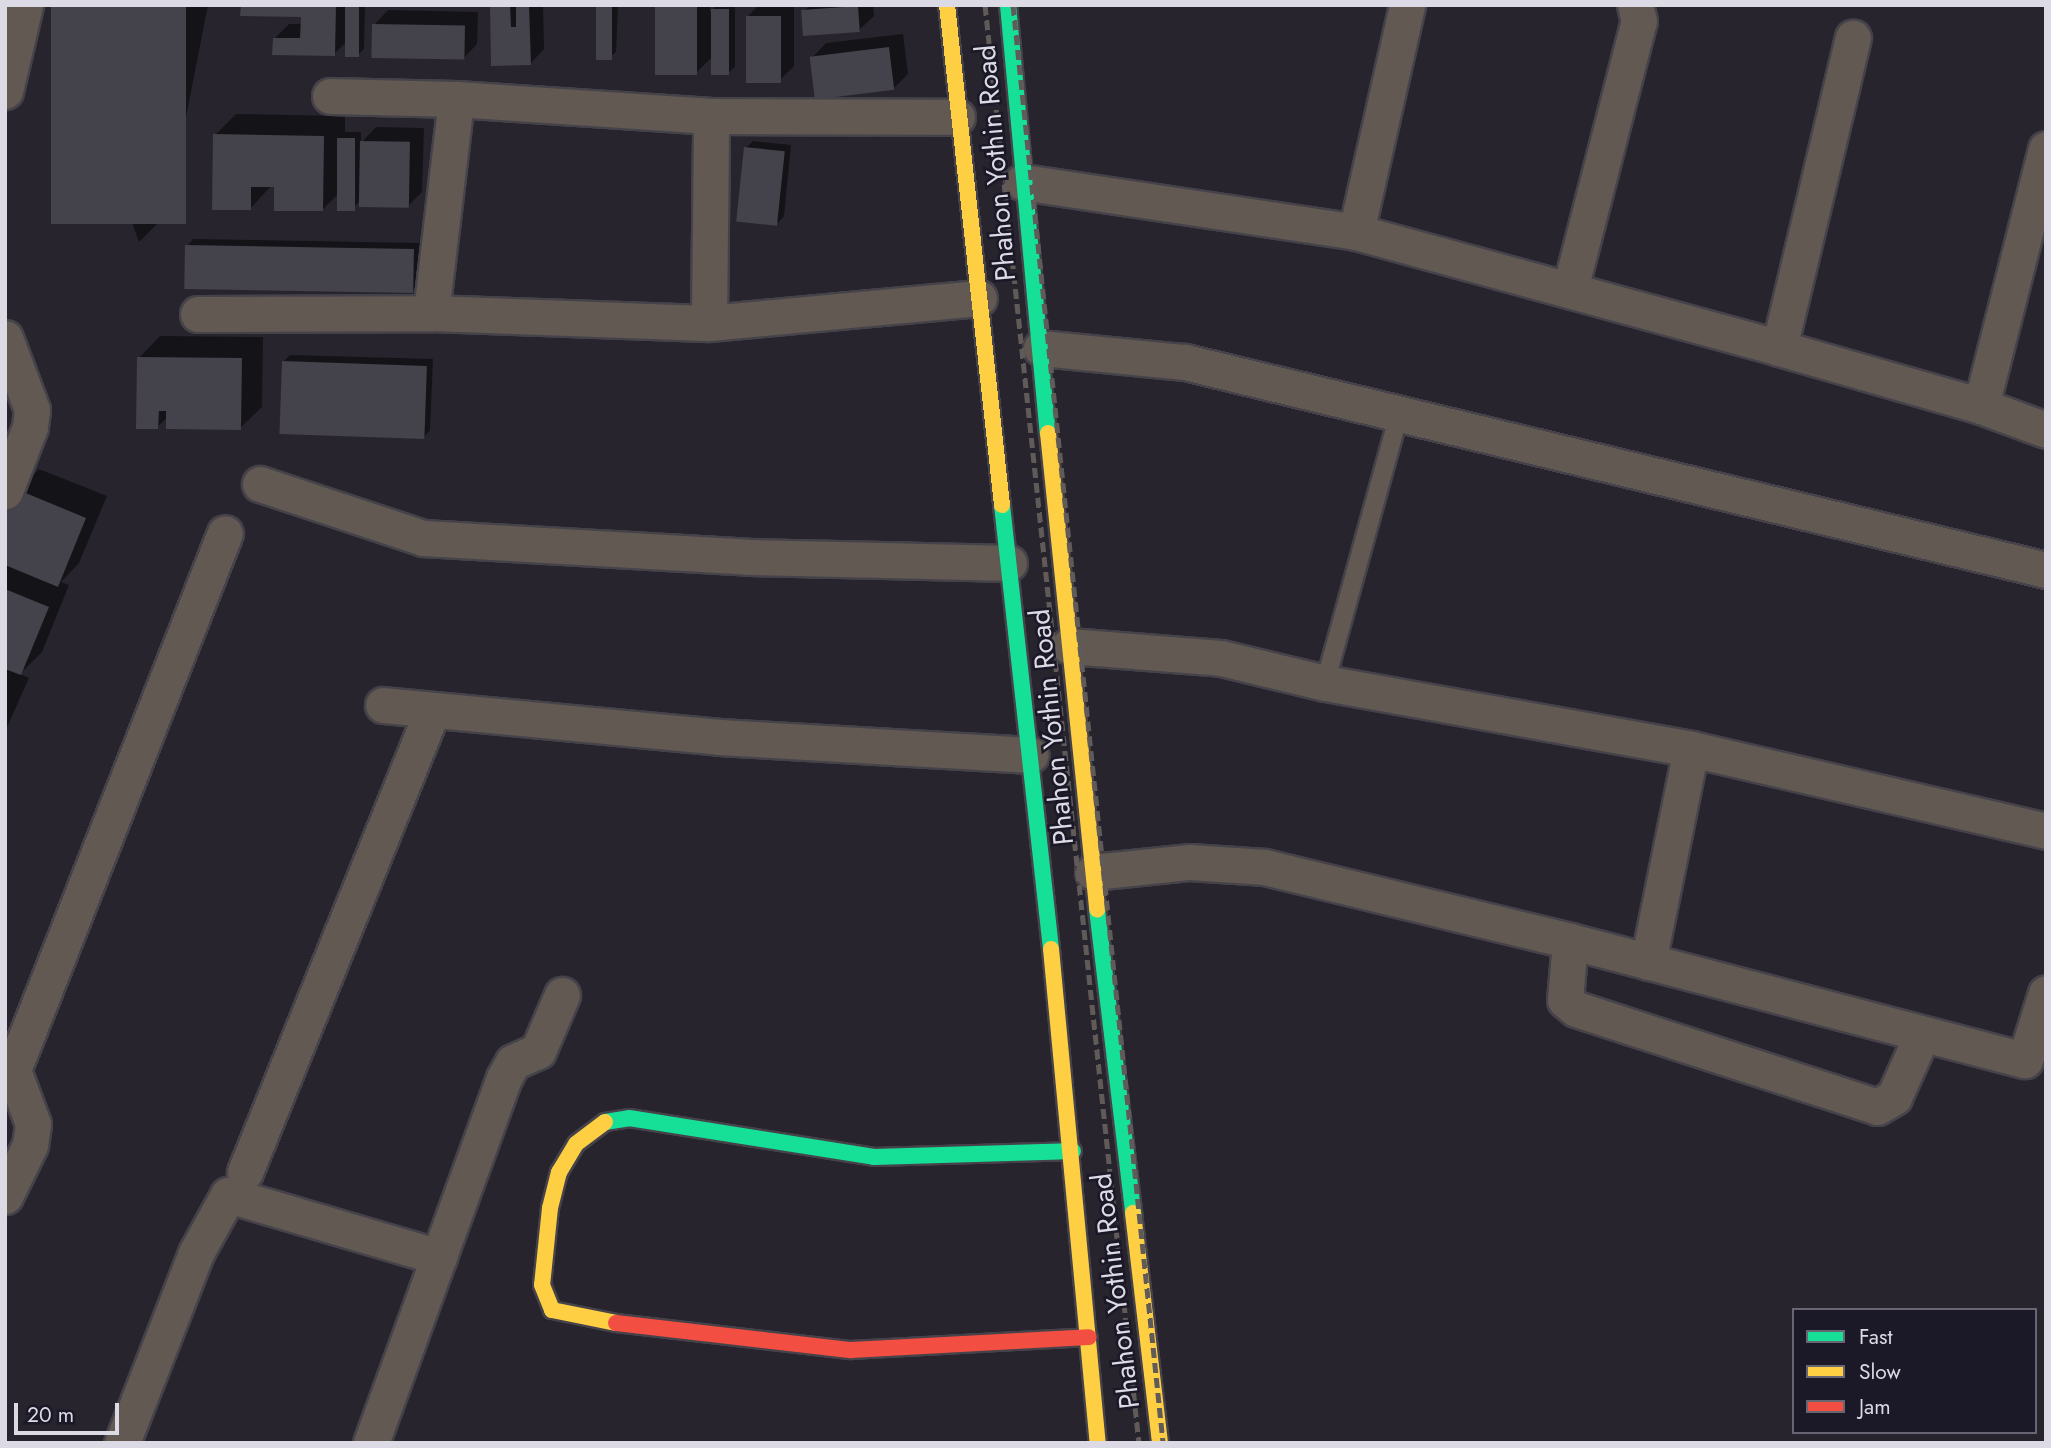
<!DOCTYPE html>
<html>
<head>
<meta charset="utf-8">
<style>
  body { margin:0 }
  #map { position:relative; width:2051px; height:1448px; overflow:hidden; background:#27242e; font-family:Jost,sans-serif }
  div>[style] { position:absolute }
  .shadow>* { inset:0; background:#0007 }
  .building>* { inset:0; background:#44424a; transform-origin:0 0 }
  .roads { filter:drop-shadow(2px 0 #45424a) drop-shadow(-2px 0 #45424a) drop-shadow(0 2px #45424a) drop-shadow(0 -2px #45424a) }
  .lane>* { height:18px; margin:-9px; padding:0 9px; transform-origin:9px; border-radius:9px; background:#615952 }
  .street>* { height:35px; margin:-17.5px; padding:0 17.5px; transform-origin:17.5px; border-radius:17.5px; background:#615952 }
  .fast>* { height:16px; margin:-8px; padding:0 8px; transform-origin:8px; border-radius:8px; background:#16e098 }
  .slow>* { height:16px; margin:-8px; padding:0 8px; transform-origin:8px; border-radius:8px; background:#ffcf43 }
  .jam>* { height:16px; margin:-8px; padding:0 8px; transform-origin:8px; border-radius:8px; background:#f24e42 }
  .rail>* { height:5px; margin-top:-2.5px; transform-origin:0; background:repeating-linear-gradient(90deg,#605b59 0 10px,transparent 0 15px) }
  span { translate:-50% -50%; white-space:nowrap; text-align:center; line-height:1.15; -webkit-text-stroke:5px #1b1827; paint-order:stroke }
  .street-label { font-size:28px; color:#dcdbe5 }
  .frame { position:absolute; inset:0; border:7px solid #dcdbe5; pointer-events:none }
  .legend { position:absolute; left:1792px; top:1308px; width:245px; height:126px; box-sizing:border-box; background:#1b1827; border:2px solid #686673; margin:0; padding:9px 12px; list-style:none; font-size:21px; color:#dcdbe5 }
  .legend li { display:flex; align-items:center; gap:14px; height:35px }
  .legend b { width:35px; border:2px solid #686673 }
  .scale { position:absolute; left:14px; top:1403px; width:105px; height:32px; box-sizing:border-box; border:4px solid #dcdbe5; border-top:0; padding-left:9px; font-size:21px; line-height:24px; white-space:nowrap; color:#dcdbe5; -webkit-text-stroke:5px #1b1827; paint-order:stroke }
</style>
</head>
<body>
<div id="map">
  <div class="shadow">
    <i style="clip-path:polygon(53px 5px,208px 5px,167px 214px,139px 242px)"></i>
    <i style="clip-path:polygon(242px 5px,365px 5px,364px 49px,358px 55px,346px 42px,334px 54px,275px 38px,289px 24px,302px 24px,303px 15px)"></i>
    <i style="clip-path:polygon(491px 5px,543px 5px,544px 49px,530px 64px)"></i>
    <i style="clip-path:polygon(598px 5px,644px 5px,618px 5px,616px 52px,609px 58px)"></i>
    <i style="clip-path:polygon(656px 5px,710px 5px,710px 12px,717px 5px,735px 5px,735px 67px,728px 73px,712px 57px,696px 73px)"></i>
    <i style="clip-path:polygon(759px 5px,794px 5px,794px 66px,780px 80px,747px 17px)"></i>
    <i style="clip-path:polygon(810px 5px,873px 5px,874px 16px,859px 30px,803px 12px)"></i>
    <i style="clip-path:polygon(388px 10px,478px 12px,477px 44px,463px 59px,374px 25px)"></i>
    <i style="clip-path:polygon(903px 34px,908px 74px,893px 89px,812px 58px,826px 43px)"></i>
    <i style="clip-path:polygon(236px 114px,345px 116px,345px 132px,361px 132px,361px 143px,376px 127px,424px 128px,422px 192px,408px 206px,360px 201px,352px 209px,337px 195px,322px 210px,271px 186px,250px 209px,215px 135px)"></i>
    <i style="clip-path:polygon(753px 141px,791px 145px,784px 216px,778px 223px,746px 148px)"></i>
    <i style="clip-path:polygon(193px 239px,420px 243px,419px 284px,412px 291px,187px 246px)"></i>
    <i style="clip-path:polygon(160px 336px,263px 337px,262px 407px,240px 428px,168px 417px,157px 427px,139px 358px)"></i>
    <i style="clip-path:polygon(290px 355px,433px 359px,430px 430px,424px 437px,283px 362px)"></i>
    <i style="clip-path:polygon(39px 469px,107px 496px,79px 563px,61px 582px,69px 585px,42px 652px,20px 674px,29px 678px,5px 732px,5px 519px,17px 490px)"></i>
  </div>
  <div class="building">
    <i style="left:51px;top:5px;width:135px;height:219px"></i>
    <i style="clip-path:polygon(241px 5px,336px 5px,335px 56px,272px 55px,273px 38px,300px 38px,301px 17px,240px 16px)"></i>
    <i style="left:345px;top:5px;width:14px;height:52px"></i>
    <i style="clip-path:polygon(490px 5px,510px 5px,511px 27px,516px 27px,516px 5px,529px 5px,531px 65px,491px 66px)"></i>
    <i style="left:596px;top:5px;width:16px;height:55px"></i>
    <i style="left:655px;top:5px;width:42px;height:70px"></i>
    <i style="left:858px;top:6px;width:26px;height:57px;rotate:86deg"></i>
    <i style="left:711px;top:9px;width:18px;height:66px"></i>
    <i style="left:746px;top:16px;width:35px;height:67px"></i>
    <i style="left:372px;top:24px;width:93px;height:34px;rotate:1deg"></i>
    <i style="left:889px;top:47px;width:43px;height:80px;rotate:83deg"></i>
    <i style="clip-path:polygon(213px 134px,324px 136px,323px 211px,274px 211px,274px 187px,251px 187px,251px 210px,212px 210px)"></i>
    <i style="left:337px;top:138px;width:18px;height:73px"></i>
    <i style="left:360px;top:141px;width:50px;height:66px;rotate:1deg"></i>
    <i style="left:744px;top:147px;width:41px;height:75px;rotate:6deg"></i>
    <i style="left:185px;top:245px;width:229px;height:44px;rotate:1deg"></i>
    <i style="clip-path:polygon(137px 357px,242px 358px,241px 430px,166px 429px,166px 411px,159px 411px,158px 429px,136px 429px)"></i>
    <i style="left:282px;top:361px;width:145px;height:73px;rotate:2deg"></i>
    <i style="clip-path:polygon(16px 489px,86px 518px,58px 587px,5px 565px,5px 515px)"></i>
    <i style="clip-path:polygon(5px 589px,49px 607px,21px 675px,5px 669px)"></i>
  </div>
  <div class="roads">
    <div class="lane">
      <i style="left:1325px;top:683px;width:278px;rotate:-74.6deg"></i>
    </div>
    <div class="street">
      <i style="left:5px;top:91px;width:88px;rotate:-76.9deg"></i>
      <i style="left:330px;top:96px;width:126px;rotate:1.4deg"></i>
      <i style="left:456px;top:99px;width:256px;rotate:3.8deg"></i>
      <i style="left:711px;top:116px;width:246px;rotate:0.2deg"></i>
      <i style="left:1022px;top:182px;width:338px;rotate:8.5deg"></i>
      <i style="left:1356px;top:232px;width:439px;rotate:15.3deg"></i>
      <i style="left:1779px;top:348px;width:210px;rotate:16deg"></i>
      <i style="left:1981px;top:406px;width:69px;rotate:20.3deg"></i>
      <i style="left:1356px;top:232px;width:233px;rotate:-77.3deg"></i>
      <i style="left:1570px;top:289px;width:277px;rotate:-75.6deg"></i>
      <i style="left:1639px;top:21px;width:16px;rotate:-104deg"></i>
      <i style="left:431px;top:313px;width:215px;rotate:-83.3deg"></i>
      <i style="left:198px;top:314px;width:233px;rotate:-0.2deg"></i>
      <i style="left:431px;top:313px;width:278px;rotate:2.1deg"></i>
      <i style="left:709px;top:323px;width:271px;rotate:-5.3deg"></i>
      <i style="left:709px;top:323px;width:207px;rotate:-89.4deg"></i>
      <i style="left:5px;top:338px;width:77px;rotate:69.4deg"></i>
      <i style="left:32px;top:410px;width:17px;rotate:97deg"></i>
      <i style="left:30px;top:427px;width:69px;rotate:111.3deg"></i>
      <i style="left:1041px;top:348px;width:145px;rotate:5.6deg"></i>
      <i style="left:1185px;top:362px;width:886px;rotate:13.58deg"></i>
      <i style="left:1779px;top:348px;width:319px;rotate:-76.6deg"></i>
      <i style="left:1981px;top:406px;width:265px;rotate:-75.8deg"></i>
      <i style="left:260px;top:484px;width:172px;rotate:18.3deg"></i>
      <i style="left:423px;top:538px;width:326px;rotate:3.3deg"></i>
      <i style="left:748px;top:557px;width:261px;rotate:1.3deg"></i>
      <i style="left:1069px;top:646px;width:152px;rotate:4.5deg"></i>
      <i style="left:1221px;top:658px;width:107px;rotate:13.5deg"></i>
      <i style="left:1325px;top:683px;width:372px;rotate:10.2deg"></i>
      <i style="left:1691px;top:749px;width:364px;rotate:13deg"></i>
      <i style="left:383px;top:705px;width:339px;rotate:5.4deg"></i>
      <i style="left:720px;top:737px;width:311px;rotate:3.3deg"></i>
      <i style="left:1093px;top:872px;width:98px;rotate:-5.9deg"></i>
      <i style="left:1190px;top:862px;width:75px;rotate:3.8deg"></i>
      <i style="left:1265px;top:867px;width:314px;rotate:13.6deg"></i>
      <i style="left:1570px;top:941px;width:470px;rotate:14.7deg"></i>
      <i style="left:2025px;top:1060px;width:70px;rotate:-72.6deg"></i>
      <i style="left:1570px;top:941px;width:59px;rotate:94.8deg"></i>
      <i style="left:1565px;top:1000px;width:14px;rotate:39deg"></i>
      <i style="left:1576px;top:1009px;width:317px;rotate:18deg"></i>
      <i style="left:1877px;top:1107px;width:20px;rotate:-30deg"></i>
      <i style="left:1894px;top:1097px;width:68px;rotate:-65.7deg"></i>
      <i style="left:1648px;top:962px;width:217px;rotate:-78.6deg"></i>
      <i style="left:5px;top:1066px;width:9px;rotate:27deg"></i>
      <i style="left:13px;top:1070px;width:58px;rotate:69.7deg"></i>
      <i style="left:33px;top:1124px;width:21px;rotate:98deg"></i>
      <i style="left:30px;top:1145px;width:57px;rotate:116.1deg"></i>
      <i style="left:13px;top:1070px;width:577px;rotate:-68.46deg"></i>
      <i style="left:245px;top:1172px;width:495px;rotate:-67.9deg"></i>
      <i style="left:122px;top:1443px;width:204px;rotate:-68.7deg"></i>
      <i style="left:196px;top:1253px;width:66px;rotate:-61.1deg"></i>
      <i style="left:228px;top:1195px;width:220px;rotate:16.4deg"></i>
      <i style="left:371px;top:1443px;width:388px;rotate:-70deg"></i>
      <i style="left:504px;top:1078px;width:18px;rotate:-61deg"></i>
      <i style="left:513px;top:1062px;width:27px;rotate:-24deg"></i>
      <i style="left:538px;top:1051px;width:61px;rotate:-66.8deg"></i>
    </div>
    <div class="fast">
      <i style="left:1008px;top:5px;width:430px;rotate:84.7deg"></i>
      <i style="left:1002px;top:505px;width:447px;rotate:83.7deg"></i>
      <i style="left:1097px;top:909px;width:306px;rotate:83.2deg"></i>
      <i style="left:605px;top:1122px;width:24px;rotate:-9deg"></i>
      <i style="left:629px;top:1118px;width:248px;rotate:9deg"></i>
      <i style="left:874px;top:1157px;width:199px;rotate:-1.7deg"></i>
    </div>
    <div class="slow">
      <i style="left:947px;top:5px;width:503px;rotate:83.72deg"></i>
      <i style="left:1048px;top:433px;width:479px;rotate:84.1deg"></i>
      <i style="left:1051px;top:949px;width:496px;rotate:84.6deg"></i>
      <i style="left:605px;top:1122px;width:36px;rotate:143deg"></i>
      <i style="left:576px;top:1144px;width:33px;rotate:121deg"></i>
      <i style="left:559px;top:1172px;width:37px;rotate:104deg"></i>
      <i style="left:550px;top:1208px;width:77px;rotate:95.9deg"></i>
      <i style="left:542px;top:1285px;width:27px;rotate:68deg"></i>
      <i style="left:552px;top:1310px;width:65px;rotate:11.5deg"></i>
      <i style="left:1133px;top:1213px;width:232px;rotate:83.3deg"></i>
    </div>
    <div class="jam">
      <i style="left:616px;top:1323px;width:237px;rotate:6.6deg"></i>
      <i style="left:851px;top:1350px;width:238px;rotate:-3.1deg"></i>
    </div>
  </div>
  <div class="rail">
    <i style="left:985px;top:5px;width:1446px;rotate:83.89deg"></i>
    <i style="left:1013px;top:5px;width:1446px;rotate:84.04deg"></i>
  </div>
  <div class="street-label">
    <span style="left:996px;top:163px;rotate:-95deg">Phahon Yothin Road</span>
    <span style="left:1052px;top:727px;rotate:-96deg">Phahon Yothin Road</span>
    <span style="left:1116px;top:1291px;rotate:-97deg">Phahon Yothin Road</span>
  </div>
  <div class="frame"></div>
  <ul class="legend">
  <li><b style="height:9px;background:#16e098"></b>Fast</li>
  <li><b style="height:9px;background:#ffcf43"></b>Slow</li>
  <li><b style="height:9px;background:#f24e42"></b>Jam</li>
  </ul>
  <div class="scale">20 m</div>
</div>
</body>
</html>
